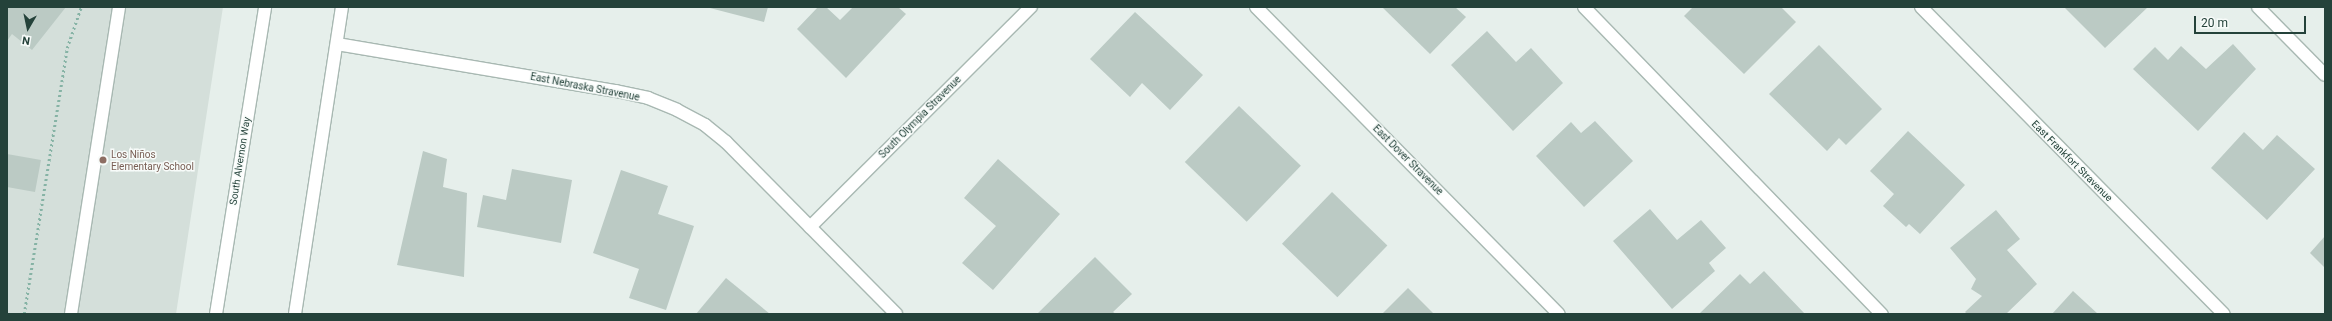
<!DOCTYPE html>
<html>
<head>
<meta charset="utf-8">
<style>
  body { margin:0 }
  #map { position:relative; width:2332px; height:321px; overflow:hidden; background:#e6efeb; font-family:Roboto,sans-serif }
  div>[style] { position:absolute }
  .built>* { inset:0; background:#d4dfda }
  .building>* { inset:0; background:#bbcac4; transform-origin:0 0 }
  .path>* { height:2.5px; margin-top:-1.25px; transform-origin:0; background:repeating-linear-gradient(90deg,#86b3a5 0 2px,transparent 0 5px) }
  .roads { filter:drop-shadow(1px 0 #a8b8b2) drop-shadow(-1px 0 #a8b8b2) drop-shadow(0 1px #a8b8b2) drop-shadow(0 -1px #a8b8b2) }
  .lane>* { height:12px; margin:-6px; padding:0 6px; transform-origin:6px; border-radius:6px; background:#fff }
  .street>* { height:12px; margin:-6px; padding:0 6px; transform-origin:6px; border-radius:6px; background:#fff }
  .secondary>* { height:12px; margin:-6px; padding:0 6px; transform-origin:6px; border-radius:6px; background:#fff }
  .dots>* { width:11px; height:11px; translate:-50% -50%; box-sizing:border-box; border:2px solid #f7fbf9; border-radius:50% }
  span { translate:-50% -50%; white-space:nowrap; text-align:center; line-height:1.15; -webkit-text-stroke:3px #f7fbf9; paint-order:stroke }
  .street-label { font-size:10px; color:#24423a }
  .education-label { font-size:10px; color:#785e54 }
  .left { translate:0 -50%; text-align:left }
  .frame { position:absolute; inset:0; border:8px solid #24423a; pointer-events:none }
  .north { position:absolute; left:8px; top:8px; width:40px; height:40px; -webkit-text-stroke:3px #f7fbf9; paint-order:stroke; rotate:189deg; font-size:11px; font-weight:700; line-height:16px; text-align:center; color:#24423a }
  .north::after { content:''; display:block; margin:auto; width:14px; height:18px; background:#24423a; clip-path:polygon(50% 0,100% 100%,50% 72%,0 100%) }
  .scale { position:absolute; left:2194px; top:16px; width:112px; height:18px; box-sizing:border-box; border:2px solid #24423a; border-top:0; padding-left:5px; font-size:12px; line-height:14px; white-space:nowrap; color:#24423a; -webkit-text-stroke:3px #f7fbf9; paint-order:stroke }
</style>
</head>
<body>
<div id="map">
  <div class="built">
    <i style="clip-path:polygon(7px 7px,223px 7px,176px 314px,7px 314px)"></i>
  </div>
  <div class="building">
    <i style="clip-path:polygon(7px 7px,66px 7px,32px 50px,12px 34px,7px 41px)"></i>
    <i style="clip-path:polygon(706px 7px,768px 7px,764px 22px)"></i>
    <i style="clip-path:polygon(818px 7px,826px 7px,840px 20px,853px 7px,898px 7px,906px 14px,846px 78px,797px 29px)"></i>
    <i style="clip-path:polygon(1382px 7px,1455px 7px,1466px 17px,1430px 54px)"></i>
    <i style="clip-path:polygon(1693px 7px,1781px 7px,1796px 22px,1744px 74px,1684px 16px)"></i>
    <i style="clip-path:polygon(2064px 7px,2148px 7px,2105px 48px)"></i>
    <i style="clip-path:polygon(1135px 12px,1203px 75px,1170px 110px,1142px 83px,1130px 97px,1090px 59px)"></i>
    <i style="clip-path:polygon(1487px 31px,1516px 62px,1531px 48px,1563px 83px,1513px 131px,1451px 65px)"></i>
    <i style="clip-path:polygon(2233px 44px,2256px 69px,2198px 131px,2133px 69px,2155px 47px,2168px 60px,2181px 46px,2206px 69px)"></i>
    <i style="clip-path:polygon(1819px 45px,1882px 109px,1846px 145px,1839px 138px,1827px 151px,1769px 94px)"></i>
    <i style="left:1239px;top:106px;width:86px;height:78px;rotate:44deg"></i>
    <i style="clip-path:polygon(1595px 121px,1633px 161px,1584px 207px,1536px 156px,1571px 122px,1581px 133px)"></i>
    <i style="clip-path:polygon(1908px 131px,1965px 185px,1920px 234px,1909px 224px,1906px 227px,1883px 206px,1894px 194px,1870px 171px)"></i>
    <i style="clip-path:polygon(2244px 132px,2263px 150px,2277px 135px,2315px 169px,2267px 220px,2211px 168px)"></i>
    <i style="clip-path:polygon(423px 151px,447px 159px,443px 187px,467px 193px,464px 277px,397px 265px)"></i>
    <i style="clip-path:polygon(7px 154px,41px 160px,35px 192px,7px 187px)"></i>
    <i style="clip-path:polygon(998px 159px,1060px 214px,993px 290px,962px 263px,996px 226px,964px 198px)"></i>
    <i style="clip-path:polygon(512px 169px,572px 180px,561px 243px,477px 227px,483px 195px,506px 200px)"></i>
    <i style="clip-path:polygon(621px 170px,668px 186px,658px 214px,694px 226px,666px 310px,629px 298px,639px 269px,593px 253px)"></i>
    <i style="left:1332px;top:192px;width:77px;height:72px;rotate:44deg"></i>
    <i style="clip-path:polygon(1650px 209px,1677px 240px,1701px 220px,1726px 248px,1709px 263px,1715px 271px,1672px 309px,1613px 241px)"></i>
    <i style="clip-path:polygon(1996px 210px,2020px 239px,2007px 250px,2037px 284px,2006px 314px,1967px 314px,1965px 312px,1982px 296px,1971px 289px,1976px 279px,1950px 248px)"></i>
    <i style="clip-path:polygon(2325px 236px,2325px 268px,2310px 253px)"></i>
    <i style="clip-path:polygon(1095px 257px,1132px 294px,1113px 312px,1116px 314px,1037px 314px)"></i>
    <i style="clip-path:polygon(1764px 271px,1805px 314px,1699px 314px,1740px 274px,1750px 284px)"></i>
    <i style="clip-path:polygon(726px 278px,770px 314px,696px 314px)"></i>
    <i style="clip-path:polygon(1408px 288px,1434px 314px,1382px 314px)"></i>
    <i style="clip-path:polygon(2073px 291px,2098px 314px,2052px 314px)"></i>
  </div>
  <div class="path">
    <i style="left:24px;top:314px;width:269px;rotate:-80.8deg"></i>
    <i style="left:67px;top:48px;width:43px;rotate:-71.1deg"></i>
  </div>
  <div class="roads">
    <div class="lane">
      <i style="left:1584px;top:7px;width:428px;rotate:45.9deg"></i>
      <i style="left:2258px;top:7px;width:95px;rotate:45.4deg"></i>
      <i style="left:71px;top:314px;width:311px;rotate:-81.1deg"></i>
    </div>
    <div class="street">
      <i style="left:1256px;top:7px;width:431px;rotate:45.4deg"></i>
      <i style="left:1921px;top:7px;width:431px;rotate:45.4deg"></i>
      <i style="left:337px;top:44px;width:283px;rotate:9.6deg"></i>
      <i style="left:616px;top:91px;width:33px;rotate:12deg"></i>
      <i style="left:648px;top:98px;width:31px;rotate:22deg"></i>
      <i style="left:677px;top:110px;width:32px;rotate:28deg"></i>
      <i style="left:705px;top:125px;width:27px;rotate:39deg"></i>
      <i style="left:726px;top:142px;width:242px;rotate:45.3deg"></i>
      <i style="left:810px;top:227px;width:312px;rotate:-44.9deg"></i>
    </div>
    <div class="secondary">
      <i style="left:216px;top:314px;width:311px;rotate:-80.9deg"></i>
      <i style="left:295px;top:314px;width:311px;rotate:-81.3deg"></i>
    </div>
  </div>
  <div class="dots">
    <i style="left:103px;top:160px;background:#8d6e63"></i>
  </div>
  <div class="street-label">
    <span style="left:585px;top:87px;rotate:11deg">East Nebraska Stravenue</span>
    <span style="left:920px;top:117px;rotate:-45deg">South Olympia Stravenue</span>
    <span style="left:1408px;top:160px;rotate:45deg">East Dover Stravenue</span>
    <span style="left:240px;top:161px;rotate:-81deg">South Alvernon Way</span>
    <span style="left:2072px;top:161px;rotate:45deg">East Frankfort Stravenue</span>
  </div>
  <div class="education-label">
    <span class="left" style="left:111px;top:160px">Los Niños<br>Elementary School</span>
  </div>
  <div class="frame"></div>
  <div class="north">N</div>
  <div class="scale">20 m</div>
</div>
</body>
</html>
